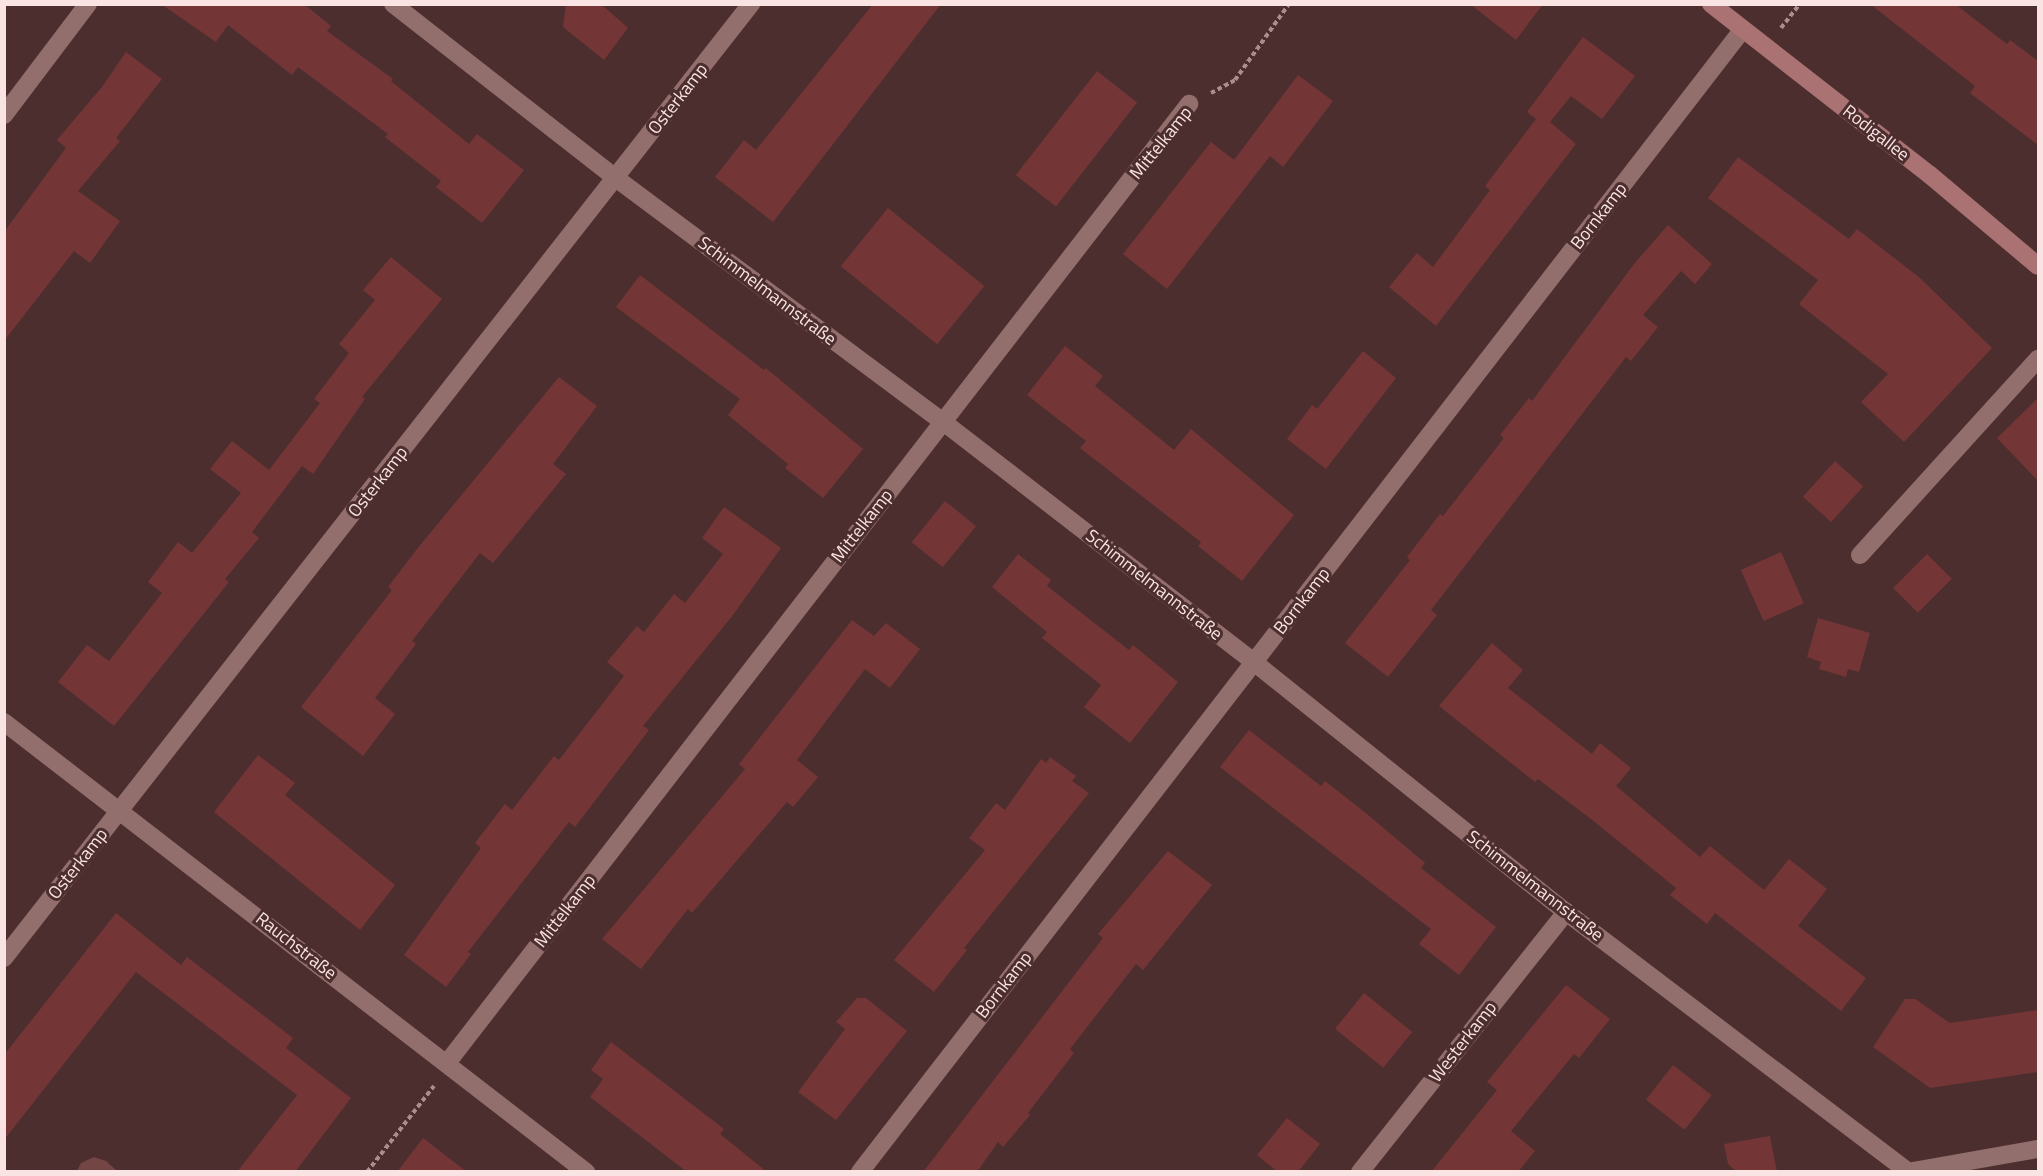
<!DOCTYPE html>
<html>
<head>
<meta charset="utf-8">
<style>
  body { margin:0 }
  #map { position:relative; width:2043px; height:1176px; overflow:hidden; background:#4d2e2e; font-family:"Titillium Web",sans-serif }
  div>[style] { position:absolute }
  .green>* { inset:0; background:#744545 }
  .building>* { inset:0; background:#743536; transform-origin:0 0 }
  .path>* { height:4px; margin-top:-2px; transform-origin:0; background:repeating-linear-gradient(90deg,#a88e8e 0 4.5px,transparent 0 7.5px) }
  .street>* { height:18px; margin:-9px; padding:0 9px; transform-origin:9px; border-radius:9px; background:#926e6d }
  .secondary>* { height:18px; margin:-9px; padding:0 9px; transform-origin:9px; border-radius:9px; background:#aa7272 }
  span { translate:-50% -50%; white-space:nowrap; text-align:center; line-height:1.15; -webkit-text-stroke:6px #4d2e2e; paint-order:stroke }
  .street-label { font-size:18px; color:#f9e4e3 }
  .frame { position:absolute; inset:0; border:6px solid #f9e4e3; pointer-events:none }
</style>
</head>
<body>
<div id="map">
  <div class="green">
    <i style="clip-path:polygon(94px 1157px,106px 1161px,117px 1171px,77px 1171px,81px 1163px)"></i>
  </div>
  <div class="building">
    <i style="clip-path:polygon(161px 4px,304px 4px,331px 26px,327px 31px,393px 79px,391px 81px,469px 144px,477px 134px,524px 170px,482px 223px,436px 187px,441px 181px,385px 137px,388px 134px,298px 67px,292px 75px,228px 25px,216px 42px)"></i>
    <i style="clip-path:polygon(566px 4px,601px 4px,628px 28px,604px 60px,563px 27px)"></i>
    <i style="clip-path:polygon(873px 4px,941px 4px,773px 222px,715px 177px,744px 140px,756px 150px)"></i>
    <i style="clip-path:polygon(1470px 4px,1543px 4px,1516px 40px)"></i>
    <i style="clip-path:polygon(1870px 4px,1955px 4px,2007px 44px,2010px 40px,2038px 61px,2038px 145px,1970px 93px,1975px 86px)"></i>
    <i style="clip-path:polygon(1583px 37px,1635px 76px,1602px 119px,1571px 96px,1550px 122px,1576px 144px,1436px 326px,1389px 287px,1417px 253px,1433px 267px,1490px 190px,1485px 186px,1536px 119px,1527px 112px)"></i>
    <i style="clip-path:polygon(126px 52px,162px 79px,116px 138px,120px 141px,78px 191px,120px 221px,90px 263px,74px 251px,4px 341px,4px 232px,66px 148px,57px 140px,102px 87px)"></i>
    <i style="left:1097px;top:71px;width:51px;height:132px;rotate:38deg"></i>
    <i style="clip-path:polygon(1298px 75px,1333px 101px,1283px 167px,1270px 156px,1167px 289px,1123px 254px,1211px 142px,1234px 160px)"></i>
    <i style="clip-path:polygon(1738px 157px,1849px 239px,1857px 229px,1920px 278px,1992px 348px,1904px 442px,1861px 402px,1888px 374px,1799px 304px,1818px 280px,1708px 198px)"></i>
    <i style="left:888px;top:208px;width:124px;height:75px;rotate:39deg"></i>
    <i style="clip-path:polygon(1668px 225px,1712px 264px,1695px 284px,1681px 271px,1643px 315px,1658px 327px,1631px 361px,1626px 357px,1431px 610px,1437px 615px,1388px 677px,1345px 643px,1410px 560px,1407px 557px,1440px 514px,1443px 516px,1504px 438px,1500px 435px,1529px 398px,1532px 401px,1634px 264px)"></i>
    <i style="clip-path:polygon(391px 257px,442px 299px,362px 397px,365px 399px,313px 474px,302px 466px,252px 532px,259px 538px,225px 579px,229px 582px,114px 726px,58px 682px,87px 645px,109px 661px,162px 593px,148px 582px,178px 542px,192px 553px,241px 493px,210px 469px,232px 441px,269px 470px,320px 403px,314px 399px,349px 353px,339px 344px,375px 300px,363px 290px)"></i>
    <i style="clip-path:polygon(640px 275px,764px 370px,766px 368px,863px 449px,823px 498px,785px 468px,788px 464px,728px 415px,740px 399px,616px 307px)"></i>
    <i style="clip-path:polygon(1065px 346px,1103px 376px,1095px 386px,1174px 450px,1191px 429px,1294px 515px,1242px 581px,1198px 546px,1201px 542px,1080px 448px,1086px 441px,1027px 395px)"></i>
    <i style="clip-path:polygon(1363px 351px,1396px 378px,1326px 469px,1287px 439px,1312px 405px,1317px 409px)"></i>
    <i style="clip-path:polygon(559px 377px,597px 406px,553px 464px,566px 474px,493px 563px,480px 553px,412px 641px,416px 644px,375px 698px,395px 714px,363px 756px,301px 707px,392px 590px,388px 587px,417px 549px)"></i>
    <i style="clip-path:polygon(2038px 398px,2038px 481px,1997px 438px)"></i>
    <i style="left:1835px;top:461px;width:38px;height:48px;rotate:42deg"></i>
    <i style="left:945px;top:501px;width:40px;height:53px;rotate:39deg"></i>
    <i style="clip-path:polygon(724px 507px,781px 548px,733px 615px,643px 726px,649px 730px,575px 827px,569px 822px,468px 952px,471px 954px,446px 987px,404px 955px,481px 848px,475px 843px,505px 804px,512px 810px,554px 756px,559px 760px,624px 676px,607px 662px,637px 626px,644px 632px,674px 594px,685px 603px,723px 554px,702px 538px)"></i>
    <i style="left:1781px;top:552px;width:56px;height:44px;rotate:66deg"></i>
    <i style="clip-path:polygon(1018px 554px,1051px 580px,1047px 586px,1129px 650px,1133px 645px,1178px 682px,1130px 743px,1084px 707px,1101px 685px,1042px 638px,1047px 632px,992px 587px)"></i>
    <i style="left:1927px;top:554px;width:35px;height:48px;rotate:45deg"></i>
    <i style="clip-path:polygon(1818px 618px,1870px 633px,1859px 672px,1848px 669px,1846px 677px,1819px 669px,1821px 662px,1807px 657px)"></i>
    <i style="clip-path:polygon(852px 620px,874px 636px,886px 623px,920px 649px,890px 688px,865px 669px,797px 760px,818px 777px,793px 807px,787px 802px,692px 913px,688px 909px,641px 969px,602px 939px,745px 769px,739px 764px)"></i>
    <i style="clip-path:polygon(1492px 643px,1523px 670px,1508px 688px,1592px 754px,1600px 743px,1631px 768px,1616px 786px,1700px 857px,1710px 846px,1764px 890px,1789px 859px,1827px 889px,1798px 926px,1866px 978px,1841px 1011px,1715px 913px,1707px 924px,1670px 895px,1676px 888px,1591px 819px,1538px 779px,1535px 782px,1439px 706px)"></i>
    <i style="clip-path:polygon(1249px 730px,1321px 786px,1325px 781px,1367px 814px,1425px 863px,1421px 868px,1496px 927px,1459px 975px,1419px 944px,1431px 929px,1220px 767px)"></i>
    <i style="clip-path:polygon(258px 755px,295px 783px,285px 795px,395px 885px,360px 930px,214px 812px)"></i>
    <i style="clip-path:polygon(1050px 757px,1076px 776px,1072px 781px,1089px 793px,964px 948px,967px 950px,934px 992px,894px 960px,985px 850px,969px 838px,996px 803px,1005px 810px,1041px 759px,1046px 763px)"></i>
    <i style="clip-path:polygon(1168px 851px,1212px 885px,1143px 970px,1136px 964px,1070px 1049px,1074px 1053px,1028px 1113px,1030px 1115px,1003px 1147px,998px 1142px,977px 1172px,923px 1172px,1103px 938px,1098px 934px)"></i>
    <i style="clip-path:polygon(116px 913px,181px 965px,187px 957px,293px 1038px,286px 1048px,351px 1098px,295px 1172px,237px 1172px,297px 1095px,136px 972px,4px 1140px,4px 1055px)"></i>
    <i style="clip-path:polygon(1566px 985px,1610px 1019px,1579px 1058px,1574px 1054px,1511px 1131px,1535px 1151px,1518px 1172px,1431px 1172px,1497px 1090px,1487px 1082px)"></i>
    <i style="left:1364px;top:993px;width:62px;height:46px;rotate:39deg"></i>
    <i style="clip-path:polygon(857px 998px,866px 998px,907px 1031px,836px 1120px,798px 1092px,845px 1029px,836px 1022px)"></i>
    <i style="clip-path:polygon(1905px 999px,1915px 999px,1950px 1023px,2038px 1010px,2038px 1072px,1930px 1088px,1873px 1047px)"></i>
    <i style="clip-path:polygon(611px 1042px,724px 1129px,720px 1134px,767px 1172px,687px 1172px,590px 1097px,603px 1079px,591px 1070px)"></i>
    <i style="left:1673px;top:1065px;width:49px;height:44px;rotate:38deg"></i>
    <i style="clip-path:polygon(1287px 1118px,1320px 1144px,1298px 1172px,1278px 1172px,1257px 1155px)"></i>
    <i style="clip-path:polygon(1770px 1136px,1777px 1172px,1737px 1172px,1728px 1164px,1724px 1144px)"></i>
    <i style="clip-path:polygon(423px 1138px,467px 1172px,397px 1172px)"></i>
  </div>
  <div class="path">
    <i style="left:1781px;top:28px;width:31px;rotate:-52deg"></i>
    <i style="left:1211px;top:93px;width:27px;rotate:-28deg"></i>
    <i style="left:1235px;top:80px;width:93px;rotate:-54.6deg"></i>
    <i style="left:367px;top:1172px;width:109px;rotate:-52.1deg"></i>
  </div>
  <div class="street">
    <i style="left:393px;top:4px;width:284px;rotate:38deg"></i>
    <i style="left:617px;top:179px;width:405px;rotate:36.7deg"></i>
    <i style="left:942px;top:421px;width:396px;rotate:37.7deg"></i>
    <i style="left:1255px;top:663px;width:398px;rotate:38.7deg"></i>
    <i style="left:1566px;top:912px;width:430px;rotate:37.2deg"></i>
    <i style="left:4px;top:115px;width:139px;rotate:-52.9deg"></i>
    <i style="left:1860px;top:555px;width:265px;rotate:-47.8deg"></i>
    <i style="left:4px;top:722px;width:736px;rotate:37.71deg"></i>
    <i style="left:4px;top:958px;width:1212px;rotate:-51.94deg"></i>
    <i style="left:447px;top:1063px;width:1213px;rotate:-52.27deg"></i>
    <i style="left:860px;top:1172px;width:1444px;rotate:-52.31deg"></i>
    <i style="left:1360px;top:1172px;width:332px;rotate:-51.6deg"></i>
    <i style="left:1907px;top:1172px;width:133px;rotate:-10deg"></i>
  </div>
  <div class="secondary">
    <i style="left:1711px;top:4px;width:278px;rotate:38deg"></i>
    <i style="left:1930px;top:175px;width:141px;rotate:40.1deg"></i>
  </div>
  <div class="street-label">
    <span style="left:678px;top:99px;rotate:-52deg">Osterkamp</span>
    <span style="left:1876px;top:133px;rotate:38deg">Rodigallee</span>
    <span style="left:1161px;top:143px;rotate:-51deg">Mittelkamp</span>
    <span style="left:1599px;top:216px;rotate:-52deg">Bornkamp</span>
    <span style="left:767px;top:291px;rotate:37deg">Schimmelmannstraße</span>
    <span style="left:378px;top:482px;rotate:-52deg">Osterkamp</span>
    <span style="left:862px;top:526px;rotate:-52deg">Mittelkamp</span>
    <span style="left:1154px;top:585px;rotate:38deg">Schimmelmannstraße</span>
    <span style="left:1302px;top:601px;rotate:-52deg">Bornkamp</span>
    <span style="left:78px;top:864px;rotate:-52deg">Osterkamp</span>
    <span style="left:1535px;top:886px;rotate:38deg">Schimmelmannstraße</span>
    <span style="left:565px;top:911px;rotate:-52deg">Mittelkamp</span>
    <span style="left:296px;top:946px;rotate:38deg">Rauchstraße</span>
    <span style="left:1004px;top:985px;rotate:-52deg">Bornkamp</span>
    <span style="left:1463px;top:1042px;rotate:-52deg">Westerkamp</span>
  </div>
  <div class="frame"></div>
</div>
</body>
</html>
